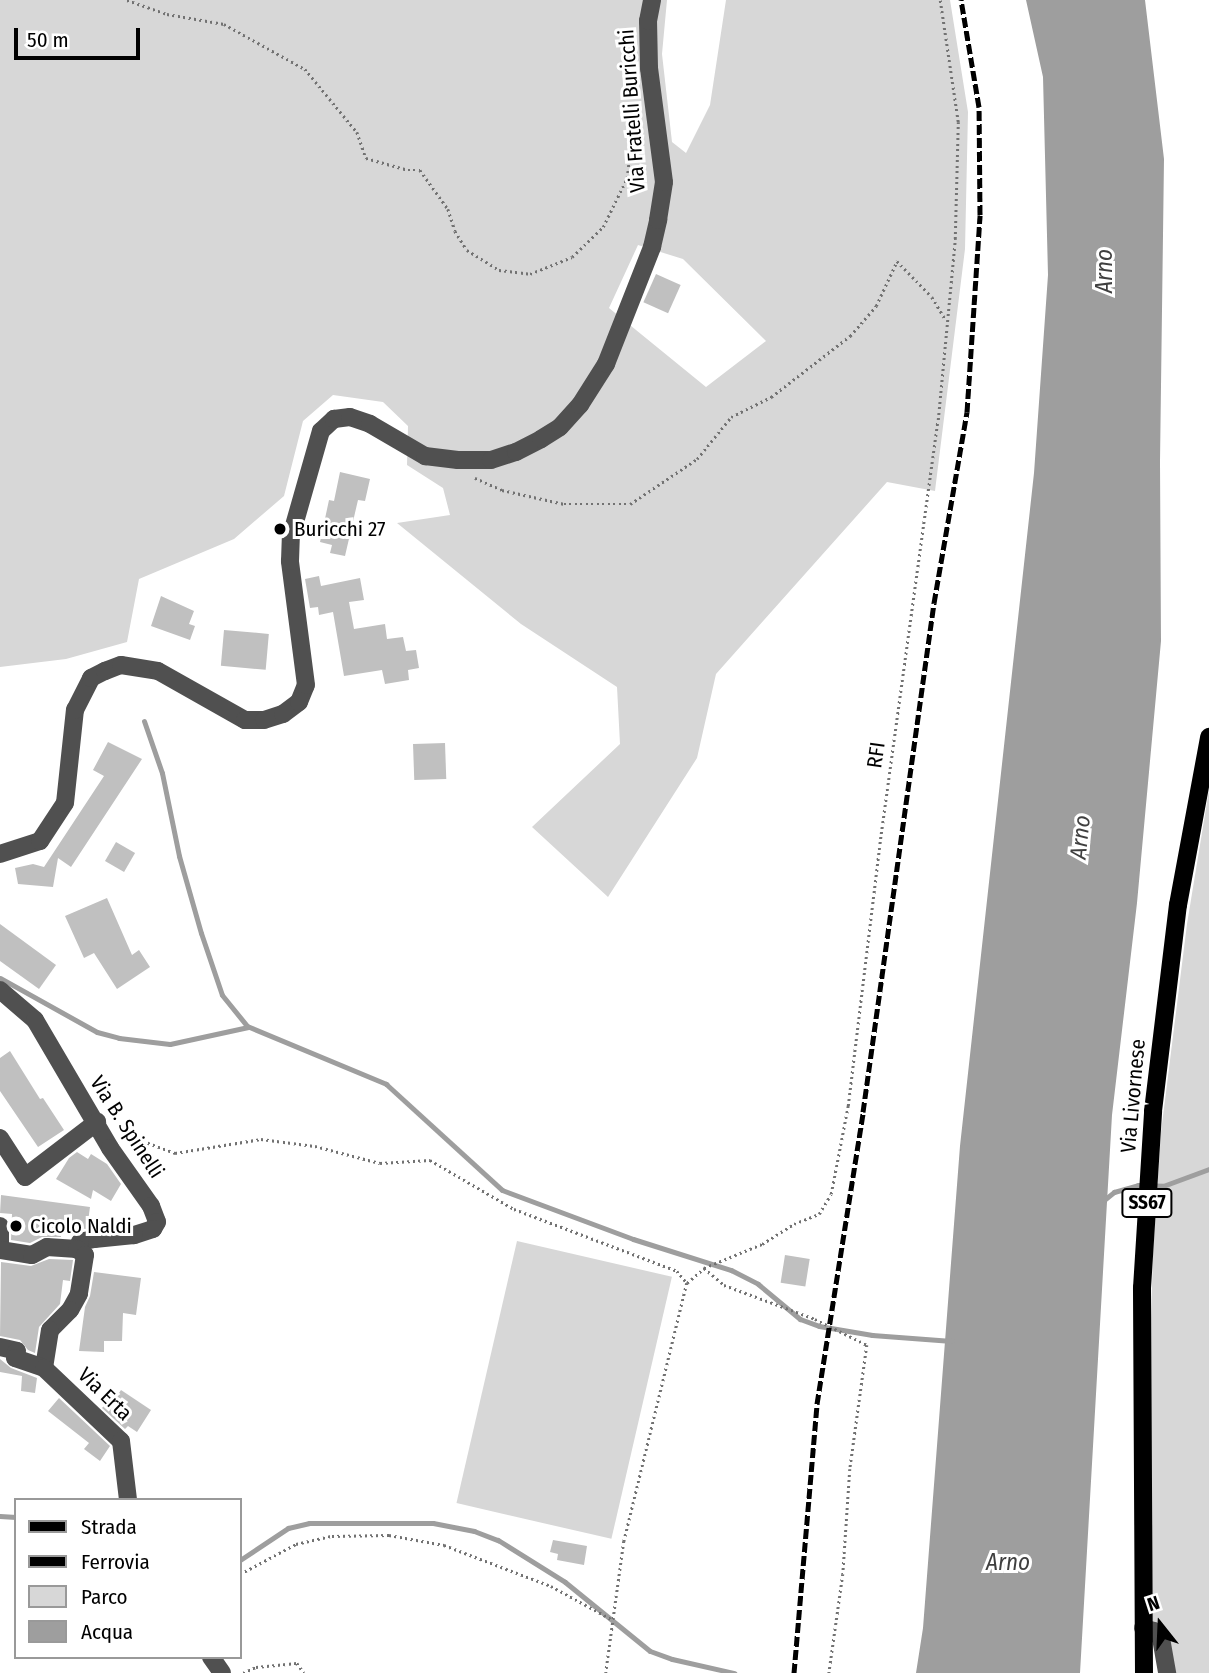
<!DOCTYPE html>
<html>
<head>
<meta charset="utf-8">
<style>
  body { margin:0 }
  #map { position:relative; width:1209px; height:1673px; overflow:hidden; background:#fff; font-family:"Fira Sans Condensed",sans-serif }
  div>[style] { position:absolute }
  .green>* { inset:0; background:#d7d7d7; transform-origin:0 0 }
  .water>* { inset:0; background:#9e9e9e }
  .stream>* { height:5px; margin:-2.5px; padding:0 2.5px; transform-origin:2.5px; border-radius:2.5px; background:#9e9e9e }
  .building>* { inset:0; background:#c0c0c0; transform-origin:0 0 }
  .path>* { height:2.5px; margin-top:-1.25px; transform-origin:0; background:repeating-linear-gradient(90deg,#727272 0 2px,transparent 0 5.5px) }
  .minor>* { height:18px; margin:-9px; padding:0 9px; transform-origin:9px; border-radius:9px; background:#505050 }
  .major>* { height:18px; margin:-9px; padding:0 9px; transform-origin:9px; border-radius:9px; background:#000 }
  .rail>* { height:5px; margin-top:-2.5px; transform-origin:0; background:repeating-linear-gradient(90deg,#000 0 10px,transparent 0 13.5px) }
  .dots>* { width:19px; height:19px; translate:-50% -50%; box-sizing:border-box; border:4px solid #fff; border-radius:50% }
  span { translate:-50% -50%; white-space:nowrap; text-align:center; line-height:1.15; -webkit-text-stroke:6px #fff; paint-order:stroke }
  .shield-label span { padding:2px 5px; background:#fff; border:2px solid; border-radius:5px; -webkit-text-stroke-width:0 }
  .shield-label { font-size:19px; color:#000; font-weight:700 }
  .street-label { font-size:21px; color:#000 }
  .poi-label { font-size:21px; color:#000 }
  .left { translate:0 -50%; text-align:left }
  .water-label { font-size:23px; color:#3f3f3f; font-style:italic }
  .legend { position:absolute; left:14px; top:1498px; width:228px; height:161px; box-sizing:border-box; background:#fff; border:2px solid #999; margin:0; padding:9px 12px; list-style:none; font-size:21px; color:#000 }
  .legend li { display:flex; align-items:center; gap:14px; height:35px }
  .legend b { width:35px; border:2px solid #999 }
  .north { position:absolute; left:1125px; top:1589px; width:70px; height:70px; -webkit-text-stroke:5px #fff; paint-order:stroke; rotate:342deg; font-size:19px; font-weight:700; line-height:28px; text-align:center; color:#000 }
  .north::after { content:''; display:block; margin:auto; width:24px; height:32px; background:#000; clip-path:polygon(50% 0,100% 100%,50% 72%,0 100%) }
  .scale { position:absolute; left:14px; top:28px; width:126px; height:32px; box-sizing:border-box; border:4px solid #000; border-top:0; padding-left:9px; font-size:21px; line-height:24px; white-space:nowrap; color:#000; -webkit-text-stroke:5px #fff; paint-order:stroke }
</style>
</head>
<body>
<div id="map">
  <div class="green">
    <i style="clip-path:polygon(evenodd,0 0,667px 0,662px 54px,672px 142px,686px 153px,710px 105px,726px 0,950px 0,968px 112px,965px 249px,935px 491px,887px 482px,716px 674px,697px 758px,608px 897px,532px 827px,620px 744px,617px 687px,521px 624px,397px 523px,450px 515px,443px 488px,407px 465px,408px 426px,383px 402px,333px 395px,303px 421px,284px 496px,234px 539px,139px 579px,127px 642px,66px 659px,0 667px,0 0,638px 245px,683px 259px,766px 341px,706px 387px,609px 308px,638px 245px)"></i>
    <i style="clip-path:polygon(1209px 790px,1209px 1673px,1160px 1673px,1155px 1650px,1150px 1577px,1148px 1413px,1153px 1254px,1161px 1132px,1187px 924px)"></i>
    <i style="left:517px;top:1241px;width:159px;height:269px;rotate:13deg"></i>
  </div>
  <div class="water">
    <i style="clip-path:polygon(1026px 0,1145px 0,1164px 159px,1160px 462px,1161px 641px,1137px 903px,1112px 1115px,1080px 1673px,916px 1673px,923px 1628px,960px 1146px,1034px 473px,1048px 275px,1043px 77px)"></i>
  </div>
  <div class="stream">
    <i style="left:144px;top:721px;width:55px;rotate:70.9deg"></i>
    <i style="left:162px;top:773px;width:85px;rotate:78.4deg"></i>
    <i style="left:179px;top:856px;width:80px;rotate:74.1deg"></i>
    <i style="left:201px;top:933px;width:65px;rotate:71.3deg"></i>
    <i style="left:222px;top:995px;width:40px;rotate:51deg"></i>
    <i style="left:247px;top:1026px;width:151px;rotate:22.6deg"></i>
    <i style="left:386px;top:1084px;width:157px;rotate:42.4deg"></i>
    <i style="left:502px;top:1190px;width:140px;rotate:20.5deg"></i>
    <i style="left:633px;top:1239px;width:103px;rotate:17.6deg"></i>
    <i style="left:731px;top:1270px;width:30px;rotate:27deg"></i>
    <i style="left:758px;top:1284px;width:55px;rotate:39.8deg"></i>
    <i style="left:800px;top:1319px;width:20px;rotate:20deg"></i>
    <i style="left:819px;top:1326px;width:54px;rotate:9.6deg"></i>
    <i style="left:872px;top:1335px;width:80px;rotate:4.3deg"></i>
    <i style="left:0;top:978px;width:111px;rotate:29.1deg"></i>
    <i style="left:97px;top:1032px;width:23px;rotate:15deg"></i>
    <i style="left:119px;top:1038px;width:51px;rotate:6.7deg"></i>
    <i style="left:170px;top:1044px;width:80px;rotate:-12.3deg"></i>
    <i style="left:1104px;top:1200px;width:13px;rotate:-39deg"></i>
    <i style="left:1114px;top:1192px;width:25px;rotate:-16deg"></i>
    <i style="left:1138px;top:1185px;width:25px;rotate:2deg"></i>
    <i style="left:1163px;top:1186px;width:49px;rotate:-20.3deg"></i>
    <i style="left:0;top:1516px;width:16px;rotate:4deg"></i>
    <i style="left:240px;top:1560px;width:58px;rotate:-33.7deg"></i>
    <i style="left:288px;top:1528px;width:22px;rotate:-13deg"></i>
    <i style="left:309px;top:1523px;width:124px"></i>
    <i style="left:433px;top:1523px;width:42px;rotate:11deg"></i>
    <i style="left:474px;top:1531px;width:26px;rotate:21deg"></i>
    <i style="left:498px;top:1540px;width:79px;rotate:32.1deg"></i>
    <i style="left:565px;top:1582px;width:109px;rotate:39.1deg"></i>
    <i style="left:650px;top:1651px;width:23px;rotate:20deg"></i>
    <i style="left:672px;top:1659px;width:64px;rotate:12.7deg"></i>
  </div>
  <div class="building">
    <i style="left:656px;top:274px;width:27px;height:31px;rotate:24deg"></i>
    <i style="clip-path:polygon(340px 472px,370px 479px,365px 501px,358px 500px,345px 556px,330px 553px,332px 545px,320px 542px,329px 500px,334px 501px)"></i>
    <i style="clip-path:polygon(319px 576px,321px 586px,360px 578px,364px 600px,349px 602px,354px 629px,385px 624px,387px 639px,403px 637px,406px 651px,416px 650px,419px 668px,408px 670px,409px 680px,385px 684px,382px 670px,344px 676px,333px 612px,319px 615px,318px 607px,310px 608px,305px 579px)"></i>
    <i style="clip-path:polygon(161px 596px,194px 611px,189px 624px,195px 626px,190px 640px,151px 626px)"></i>
    <i style="left:224px;top:630px;width:45px;height:36px;rotate:5deg"></i>
    <i style="clip-path:polygon(108px 742px,142px 759px,71px 867px,58px 858px,53px 887px,18px 884px,15px 868px,33px 864px,44px 867px,104px 776px,93px 770px)"></i>
    <i style="left:445px;top:743px;width:36px;height:32px;rotate:88deg"></i>
    <i style="left:116px;top:842px;width:22px;height:22px;rotate:30deg"></i>
    <i style="clip-path:polygon(107px 898px,132px 955px,139px 950px,150px 967px,117px 989px,94px 953px,84px 958px,65px 916px)"></i>
    <i style="clip-path:polygon(0 924px,56px 965px,39px 989px,0 961px)"></i>
    <i style="clip-path:polygon(10px 1051px,40px 1099px,43px 1098px,64px 1130px,38px 1147px,0 1091px,0 1058px)"></i>
    <i style="clip-path:polygon(77px 1152px,88px 1159px,91px 1154px,107px 1164px,121px 1184px,111px 1201px,93px 1190px,91px 1199px,56px 1179px,69px 1158px)"></i>
    <i style="clip-path:polygon(1px 1195px,90px 1207px,87px 1229px,62px 1227px,61px 1237px,42px 1237px,30px 1243px,11px 1240px,12px 1214px,0 1213px)"></i>
    <i style="left:785px;top:1255px;width:25px;height:28px;rotate:9deg"></i>
    <i style="clip-path:polygon(49px 1259px,73px 1260px,70px 1281px,63px 1280px,60px 1304px,39px 1327px,35px 1353px,28px 1350px,20px 1340px,0 1336px,1px 1262px,31px 1266px)"></i>
    <i style="clip-path:polygon(94px 1272px,141px 1278px,136px 1315px,123px 1313px,122px 1341px,104px 1341px,104px 1352px,79px 1351px,85px 1307px,90px 1296px)"></i>
    <i style="clip-path:polygon(0 1359px,11px 1368px,37px 1378px,35px 1393px,21px 1391px,22px 1376px,0 1372px)"></i>
    <i style="clip-path:polygon(121px 1390px,151px 1410px,137px 1432px,128px 1426px,125px 1429px,102px 1408px,109px 1399px,113px 1402px)"></i>
    <i style="clip-path:polygon(59px 1398px,110px 1446px,100px 1461px,84px 1449px,89px 1443px,48px 1411px)"></i>
    <i style="clip-path:polygon(553px 1540px,587px 1546px,584px 1565px,557px 1560px,558px 1554px,550px 1552px)"></i>
  </div>
  <div class="path">
    <i style="left:127px;top:0;width:42px;rotate:19.3deg"></i>
    <i style="left:167px;top:14px;width:58px;rotate:10deg"></i>
    <i style="left:224px;top:24px;width:93px;rotate:29.1deg"></i>
    <i style="left:305px;top:69px;width:82px;rotate:50.5deg"></i>
    <i style="left:357px;top:132px;width:28px;rotate:71deg"></i>
    <i style="left:366px;top:158px;width:44px;rotate:15.9deg"></i>
    <i style="left:408px;top:170px;width:12px"></i>
    <i style="left:420px;top:170px;width:48px;rotate:54.3deg"></i>
    <i style="left:448px;top:209px;width:23px;rotate:72deg"></i>
    <i style="left:455px;top:231px;width:22px;rotate:58deg"></i>
    <i style="left:467px;top:250px;width:38px;rotate:32deg"></i>
    <i style="left:499px;top:270px;width:31px;rotate:7deg"></i>
    <i style="left:530px;top:274px;width:45px;rotate:-22deg"></i>
    <i style="left:572px;top:257px;width:43px;rotate:-44.1deg"></i>
    <i style="left:603px;top:227px;width:55px;rotate:-63.9deg"></i>
    <i style="left:627px;top:178px;width:71px;rotate:-83.6deg"></i>
    <i style="left:475px;top:478px;width:30px;rotate:24deg"></i>
    <i style="left:502px;top:490px;width:64px;rotate:12.7deg"></i>
    <i style="left:564px;top:504px;width:66px"></i>
    <i style="left:630px;top:504px;width:81px;rotate:-33.9deg"></i>
    <i style="left:697px;top:459px;width:54px;rotate:-51deg"></i>
    <i style="left:731px;top:417px;width:45px;rotate:-26.6deg"></i>
    <i style="left:771px;top:397px;width:100px;rotate:-37.7deg"></i>
    <i style="left:850px;top:336px;width:40px;rotate:-49deg"></i>
    <i style="left:876px;top:306px;width:50px;rotate:-65deg"></i>
    <i style="left:897px;top:261px;width:50px;rotate:45.8deg"></i>
    <i style="left:932px;top:297px;width:27px;rotate:59deg"></i>
    <i style="left:122px;top:1133px;width:57px;rotate:20.7deg"></i>
    <i style="left:175px;top:1153px;width:87px;rotate:-9.2deg"></i>
    <i style="left:261px;top:1139px;width:54px;rotate:7.4deg"></i>
    <i style="left:315px;top:1146px;width:67px;rotate:14.7deg"></i>
    <i style="left:380px;top:1163px;width:50px;rotate:-3.4deg"></i>
    <i style="left:430px;top:1160px;width:97px;rotate:30.3deg"></i>
    <i style="left:514px;top:1209px;width:174px;rotate:20.8deg"></i>
    <i style="left:677px;top:1271px;width:16px;rotate:50deg"></i>
    <i style="left:687px;top:1283px;width:266px;rotate:103.7deg"></i>
    <i style="left:624px;top:1541px;width:133px;rotate:97.8deg"></i>
    <i style="left:704px;top:1268px;width:26px;rotate:40deg"></i>
    <i style="left:724px;top:1285px;width:97px;rotate:20.5deg"></i>
    <i style="left:815px;top:1319px;width:58px;rotate:26.6deg"></i>
    <i style="left:867px;top:1345px;width:125px;rotate:97.8deg"></i>
    <i style="left:850px;top:1469px;width:105px;rotate:93.8deg"></i>
    <i style="left:843px;top:1574px;width:100px;rotate:98deg"></i>
    <i style="left:687px;top:1283px;width:23px;rotate:-41deg"></i>
    <i style="left:704px;top:1268px;width:63px;rotate:-22.5deg"></i>
    <i style="left:762px;top:1244px;width:38px;rotate:-32deg"></i>
    <i style="left:794px;top:1224px;width:27px;rotate:-22deg"></i>
    <i style="left:819px;top:1214px;width:23px;rotate:-59deg"></i>
    <i style="left:831px;top:1194px;width:90px;rotate:-79.1deg"></i>
    <i style="left:848px;top:1106px;width:274px;rotate:-83.1deg"></i>
    <i style="left:881px;top:834px;width:418px;rotate:-82.2deg"></i>
    <i style="left:938px;top:420px;width:182px;rotate:-84.6deg"></i>
    <i style="left:955px;top:239px;width:117px;rotate:-88.5deg"></i>
    <i style="left:958px;top:122px;width:123px;rotate:-98.4deg"></i>
    <i style="left:240px;top:1574px;width:64px;rotate:-28.2deg"></i>
    <i style="left:296px;top:1544px;width:37px;rotate:-13deg"></i>
    <i style="left:332px;top:1536px;width:57px;rotate:-1deg"></i>
    <i style="left:389px;top:1535px;width:56px;rotate:10.3deg"></i>
    <i style="left:444px;top:1545px;width:115px;rotate:21deg"></i>
    <i style="left:551px;top:1586px;width:71px;rotate:28.7deg"></i>
    <i style="left:243px;top:1673px;width:14px;rotate:-25deg"></i>
    <i style="left:256px;top:1667px;width:41px;rotate:-5.6deg"></i>
    <i style="left:297px;top:1663px;width:12px;rotate:55deg"></i>
  </div>
  <div class="minor">
    <i style="left:0;top:854px;width:42px;rotate:-18deg"></i>
    <i style="left:40px;top:841px;width:45px;rotate:-56.7deg"></i>
    <i style="left:65px;top:803px;width:94px;rotate:-83.9deg"></i>
    <i style="left:75px;top:710px;width:36px;rotate:-63deg"></i>
    <i style="left:91px;top:678px;width:16px;rotate:-27deg"></i>
    <i style="left:105px;top:671px;width:17px;rotate:-21deg"></i>
    <i style="left:121px;top:665px;width:37px;rotate:9deg"></i>
    <i style="left:158px;top:671px;width:100px;rotate:29.4deg"></i>
    <i style="left:245px;top:720px;width:19px"></i>
    <i style="left:264px;top:720px;width:20px;rotate:-18deg"></i>
    <i style="left:283px;top:714px;width:20px;rotate:-37deg"></i>
    <i style="left:299px;top:702px;width:18px;rotate:-68deg"></i>
    <i style="left:306px;top:685px;width:125px;rotate:-97.4deg"></i>
    <i style="left:290px;top:561px;width:25px;rotate:-88deg"></i>
    <i style="left:291px;top:536px;width:109px;rotate:-74.1deg"></i>
    <i style="left:321px;top:431px;width:18px;rotate:-43deg"></i>
    <i style="left:334px;top:419px;width:16px;rotate:-7deg"></i>
    <i style="left:350px;top:417px;width:21px;rotate:19deg"></i>
    <i style="left:370px;top:424px;width:64px;rotate:30.2deg"></i>
    <i style="left:425px;top:456px;width:33px;rotate:7deg"></i>
    <i style="left:458px;top:460px;width:33px"></i>
    <i style="left:491px;top:460px;width:26px;rotate:-18deg"></i>
    <i style="left:516px;top:452px;width:28px;rotate:-27deg"></i>
    <i style="left:541px;top:439px;width:22px;rotate:-32deg"></i>
    <i style="left:560px;top:427px;width:30px;rotate:-48deg"></i>
    <i style="left:580px;top:405px;width:49px;rotate:-57.6deg"></i>
    <i style="left:606px;top:364px;width:126px;rotate:-68.5deg"></i>
    <i style="left:652px;top:247px;width:28px;rotate:-77deg"></i>
    <i style="left:658px;top:220px;width:38px;rotate:-81deg"></i>
    <i style="left:664px;top:182px;width:115px;rotate:-97.5deg"></i>
    <i style="left:649px;top:68px;width:47px;rotate:-91.2deg"></i>
    <i style="left:648px;top:21px;width:21px;rotate:-79deg"></i>
    <i style="left:0;top:990px;width:46px;rotate:40.6deg"></i>
    <i style="left:35px;top:1020px;width:148px;rotate:59.6deg"></i>
    <i style="left:110px;top:1148px;width:71px;rotate:54.7deg"></i>
    <i style="left:151px;top:1206px;width:17px;rotate:69deg"></i>
    <i style="left:157px;top:1222px;width:8px;rotate:120deg"></i>
    <i style="left:153px;top:1229px;width:20px;rotate:162deg"></i>
    <i style="left:134px;top:1235px;width:40px;rotate:174.3deg"></i>
    <i style="left:94px;top:1239px;width:14px;rotate:168deg"></i>
    <i style="left:80px;top:1242px;width:8px;rotate:113deg"></i>
    <i style="left:0;top:1138px;width:46px;rotate:57.3deg"></i>
    <i style="left:25px;top:1177px;width:91px;rotate:-37.4deg"></i>
    <i style="left:0;top:1226px;width:20px;rotate:90deg"></i>
    <i style="left:0;top:1250px;width:32px;rotate:9deg"></i>
    <i style="left:32px;top:1255px;width:17px;rotate:-28deg"></i>
    <i style="left:47px;top:1247px;width:30px;rotate:4deg"></i>
    <i style="left:77px;top:1249px;width:10px;rotate:37deg"></i>
    <i style="left:85px;top:1255px;width:39px;rotate:99deg"></i>
    <i style="left:79px;top:1294px;width:18px;rotate:119deg"></i>
    <i style="left:70px;top:1310px;width:28px;rotate:135deg"></i>
    <i style="left:50px;top:1330px;width:38px;rotate:99deg"></i>
    <i style="left:0;top:1347px;width:17px;rotate:13deg"></i>
    <i style="left:17px;top:1351px;width:7px;rotate:106deg"></i>
    <i style="left:15px;top:1358px;width:31px;rotate:19deg"></i>
    <i style="left:44px;top:1368px;width:106px;rotate:43.5deg"></i>
    <i style="left:121px;top:1441px;width:59px;rotate:83.2deg"></i>
    <i style="left:1143px;top:1628px;width:11px;rotate:15deg"></i>
    <i style="left:1154px;top:1631px;width:10px;rotate:45deg"></i>
    <i style="left:1161px;top:1638px;width:36px;rotate:80deg"></i>
    <i style="left:211px;top:1657px;width:19px;rotate:55deg"></i>
  </div>
  <div class="major">
    <i style="left:1144px;top:1673px;width:385px;rotate:-90.3deg"></i>
    <i style="left:1142px;top:1288px;width:177px;rotate:-86.4deg"></i>
    <i style="left:1153px;top:1111px;width:208px;rotate:-83.1deg"></i>
    <i style="left:1178px;top:905px;width:171px;rotate:-79.5deg"></i>
  </div>
  <div class="rail">
    <i style="left:794px;top:1673px;width:270px;rotate:-85.1deg"></i>
    <i style="left:817px;top:1404px;width:296px;rotate:-81deg"></i>
    <i style="left:863px;top:1112px;width:514px;rotate:-82.06deg"></i>
    <i style="left:934px;top:603px;width:194px;rotate:-80.2deg"></i>
    <i style="left:967px;top:412px;width:197px;rotate:-86.2deg"></i>
    <i style="left:980px;top:215px;width:108px;rotate:-90.5deg"></i>
    <i style="left:979px;top:107px;width:109px;rotate:-99.5deg"></i>
  </div>
  <div class="dots">
    <i style="left:280px;top:529px;background:#000"></i>
    <i style="left:16px;top:1226px;background:#000"></i>
  </div>
  <div class="shield-label">
    <span style="left:1147px;top:1203px">SS67</span>
  </div>
  <div class="street-label">
    <span style="left:632px;top:111px;rotate:-94deg">Via Fratelli Buricchi</span>
    <span style="left:876px;top:755px;rotate:-82deg">RFI</span>
    <span style="left:1133px;top:1096px;rotate:-85deg">Via Livornese</span>
    <span style="left:127px;top:1127px;rotate:57deg">Via B. Spinelli</span>
    <span style="left:105px;top:1394px;rotate:44deg">Via Erta</span>
  </div>
  <div class="poi-label">
    <span class="left" style="left:294px;top:529px">Buricchi 27</span>
    <span class="left" style="left:30px;top:1226px">Cicolo Naldi</span>
  </div>
  <div class="water-label">
    <span style="left:1104px;top:271px;rotate:-90deg">Arno</span>
    <span style="left:1080px;top:837px;rotate:-84deg">Arno</span>
    <span style="left:1008px;top:1562px">Arno</span>
  </div>
  <ul class="legend">
  <li><b style="height:9px;background:#000"></b>Strada</li>
  <li><b style="height:9px;background:#000"></b>Ferrovia</li>
  <li><b style="height:19px;background:#d7d7d7"></b>Parco</li>
  <li><b style="height:19px;background:#9e9e9e"></b>Acqua</li>
  </ul>
  <div class="north">N</div>
  <div class="scale">50 m</div>
</div>
</body>
</html>
